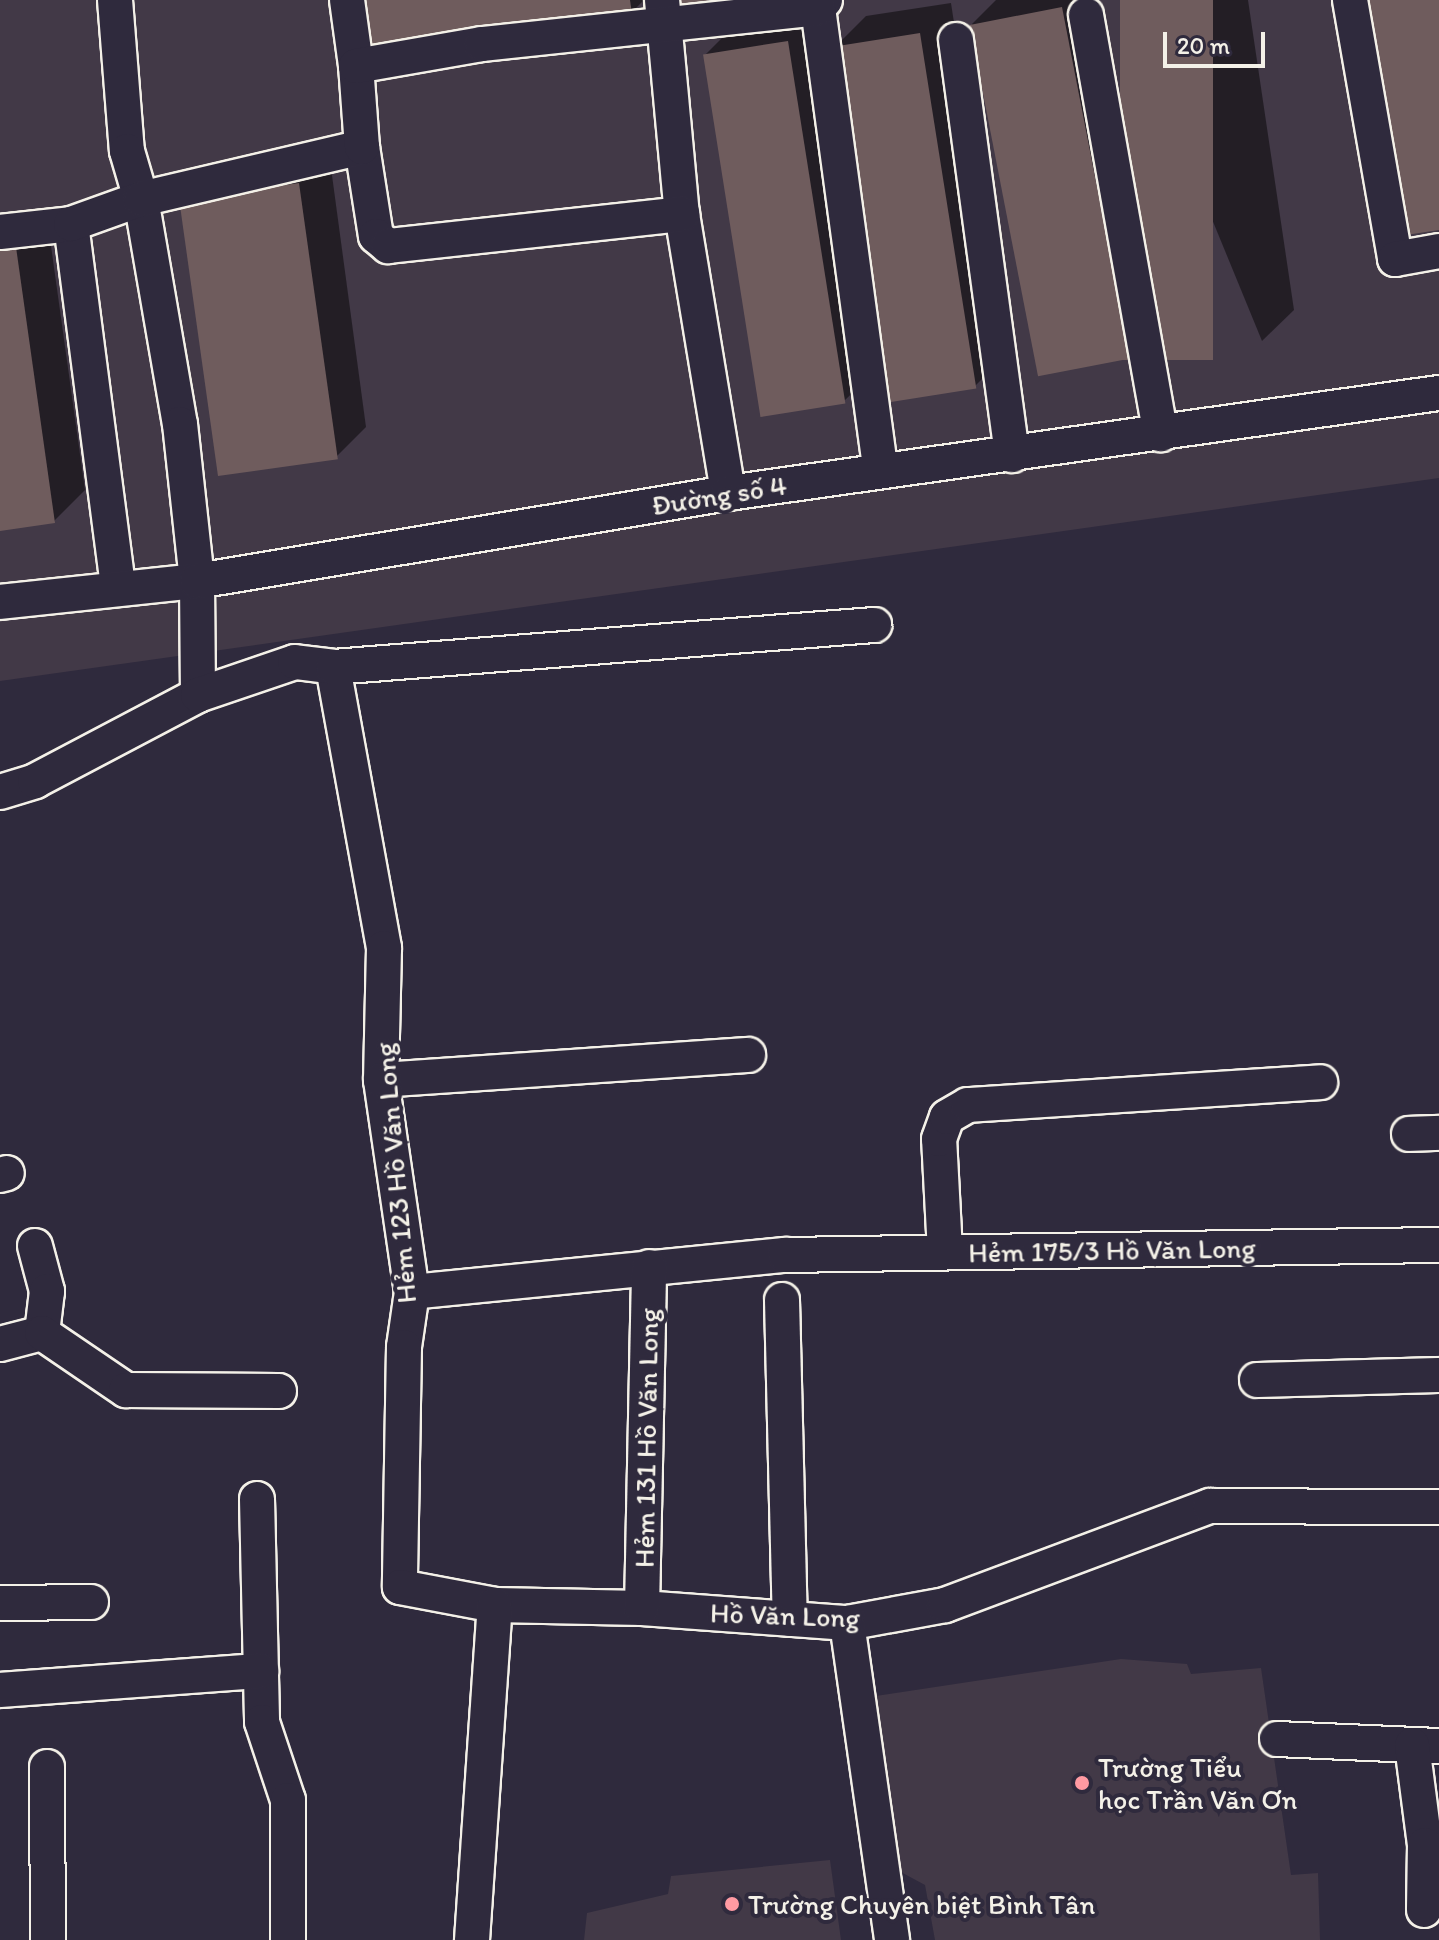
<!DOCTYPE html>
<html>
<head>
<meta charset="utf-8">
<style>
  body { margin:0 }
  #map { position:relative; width:1439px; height:1940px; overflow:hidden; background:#2f2a3d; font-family:Itim,sans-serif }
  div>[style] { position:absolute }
  .built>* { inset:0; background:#423947 }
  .shadow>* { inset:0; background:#0007 }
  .building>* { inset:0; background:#6f5c5d; transform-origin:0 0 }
  .roads { filter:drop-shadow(2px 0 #f4f1e8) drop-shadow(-2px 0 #f4f1e8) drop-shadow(0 2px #f4f1e8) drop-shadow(0 -2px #f4f1e8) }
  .minor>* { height:34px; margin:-17px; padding:0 17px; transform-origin:17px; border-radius:17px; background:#2f2a3d }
  .dots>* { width:22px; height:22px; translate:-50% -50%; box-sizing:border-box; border:4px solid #2f2a3d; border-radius:50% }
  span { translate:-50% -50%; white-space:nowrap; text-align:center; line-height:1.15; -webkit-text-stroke:8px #2f2a3d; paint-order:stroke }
  .street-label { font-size:28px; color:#f4f1e8 }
  .poi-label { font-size:28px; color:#f4f1e8 }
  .left { translate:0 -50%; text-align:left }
  .scale { position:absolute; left:1163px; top:32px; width:102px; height:36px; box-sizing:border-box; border:4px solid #f4f1e8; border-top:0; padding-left:10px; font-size:24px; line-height:28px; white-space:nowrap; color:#f4f1e8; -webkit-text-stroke:6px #2f2a3d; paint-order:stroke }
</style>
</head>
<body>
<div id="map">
  <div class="built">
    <i style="clip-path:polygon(0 0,1439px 0,1439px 478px,0 681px)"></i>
    <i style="clip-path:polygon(1121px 1659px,1187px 1664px,1191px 1674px,1261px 1668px,1291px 1875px,1318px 1873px,1320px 1940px,935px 1940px,925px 1885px,899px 1871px,876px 1696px)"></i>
    <i style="clip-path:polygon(830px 1860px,841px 1940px,584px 1940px,587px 1913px,668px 1894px,671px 1876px)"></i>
  </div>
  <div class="shadow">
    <i style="clip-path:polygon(362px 0,644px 0,631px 13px)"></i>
    <i style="clip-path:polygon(996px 0,1097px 0,1159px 326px,1127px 357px,972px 24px)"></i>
    <i style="clip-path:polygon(1122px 0,1248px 0,1294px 310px,1262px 341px)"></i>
    <i style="clip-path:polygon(951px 3px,1005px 356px,974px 387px,835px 47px,866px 16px)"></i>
    <i style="clip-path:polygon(818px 11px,875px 371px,843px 402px,705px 55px,736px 24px)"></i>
    <i style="clip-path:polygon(329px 153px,366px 427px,335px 458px,181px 200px)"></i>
    <i style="clip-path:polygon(47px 217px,85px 490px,54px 521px,0 529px,0 223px)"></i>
  </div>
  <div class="building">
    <i style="clip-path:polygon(360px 0,630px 0,632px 14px,365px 46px)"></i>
    <i style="clip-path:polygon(676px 0,708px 0,708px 2px,677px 7px)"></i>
    <i style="left:1120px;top:0;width:93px;height:360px"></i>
    <i style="clip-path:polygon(1368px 0,1439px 0,1439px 230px,1406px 235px)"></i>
    <i style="left:1062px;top:7px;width:358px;height:94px;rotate:79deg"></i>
    <i style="left:920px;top:33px;width:360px;height:88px;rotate:81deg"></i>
    <i style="left:788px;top:41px;width:367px;height:86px;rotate:81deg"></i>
    <i style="left:299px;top:183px;width:279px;height:121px;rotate:82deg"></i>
    <i style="clip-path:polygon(16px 247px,55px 523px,0 531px,0 249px)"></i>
  </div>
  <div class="roads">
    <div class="minor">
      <i style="left:115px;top:0;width:151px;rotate:85.5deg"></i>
      <i style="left:127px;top:151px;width:50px;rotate:73.7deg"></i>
      <i style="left:141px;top:199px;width:228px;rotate:80.2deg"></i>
      <i style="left:180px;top:424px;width:158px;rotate:83.8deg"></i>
      <i style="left:197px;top:581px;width:114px;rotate:89.5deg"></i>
      <i style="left:347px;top:0;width:67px;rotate:82.2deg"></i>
      <i style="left:662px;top:0;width:215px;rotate:84.7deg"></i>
      <i style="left:682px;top:214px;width:283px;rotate:80.6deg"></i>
      <i style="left:825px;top:0;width:11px;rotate:131deg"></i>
      <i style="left:818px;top:8px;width:467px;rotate:82.3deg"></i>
      <i style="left:1350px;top:0;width:263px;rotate:80.1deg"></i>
      <i style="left:1395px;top:259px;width:45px;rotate:-10.3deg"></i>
      <i style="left:1086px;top:15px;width:426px;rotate:79.9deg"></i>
      <i style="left:956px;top:40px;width:419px;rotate:82.3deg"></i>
      <i style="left:362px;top:147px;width:90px;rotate:81.1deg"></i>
      <i style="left:376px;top:236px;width:16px;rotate:40deg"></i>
      <i style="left:388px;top:246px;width:296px;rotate:-6.2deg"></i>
      <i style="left:71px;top:224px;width:365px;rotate:82.6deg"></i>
      <i style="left:0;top:232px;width:71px;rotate:-6.4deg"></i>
      <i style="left:71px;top:224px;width:74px;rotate:-19.7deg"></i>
      <i style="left:141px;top:199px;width:227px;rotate:-13.2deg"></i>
      <i style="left:362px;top:147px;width:81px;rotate:-94.2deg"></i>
      <i style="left:356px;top:66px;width:128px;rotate:-9.9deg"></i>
      <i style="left:482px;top:44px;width:338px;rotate:-6.1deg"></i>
      <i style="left:0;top:602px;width:198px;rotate:-6.1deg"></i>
      <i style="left:197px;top:581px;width:538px;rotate:-9.41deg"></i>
      <i style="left:728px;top:493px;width:718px;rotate:-8.01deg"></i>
      <i style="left:333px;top:667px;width:286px;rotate:79.7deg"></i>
      <i style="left:384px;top:948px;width:132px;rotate:91.3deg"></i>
      <i style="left:381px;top:1080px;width:214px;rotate:81.7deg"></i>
      <i style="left:412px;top:1292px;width:56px;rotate:98.3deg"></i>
      <i style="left:404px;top:1347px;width:240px;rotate:91deg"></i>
      <i style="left:400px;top:1587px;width:97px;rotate:10.7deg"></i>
      <i style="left:495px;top:1605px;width:147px;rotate:1.2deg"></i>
      <i style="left:642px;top:1608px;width:206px;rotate:4.2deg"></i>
      <i style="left:847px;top:1623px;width:100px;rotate:-10.4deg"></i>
      <i style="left:945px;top:1605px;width:283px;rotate:-20.5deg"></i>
      <i style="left:1210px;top:1506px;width:229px;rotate:0.3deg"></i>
      <i style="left:0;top:792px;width:37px;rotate:-17deg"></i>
      <i style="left:35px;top:781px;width:184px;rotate:-27.8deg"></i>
      <i style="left:198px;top:695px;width:102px;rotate:-18.8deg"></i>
      <i style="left:295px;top:662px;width:38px;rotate:7deg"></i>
      <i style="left:333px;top:667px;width:543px;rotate:-4.44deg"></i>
      <i style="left:381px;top:1080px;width:368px;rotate:-3.9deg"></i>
      <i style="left:1409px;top:1134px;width:30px;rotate:-2deg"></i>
      <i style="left:0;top:1175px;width:7px;rotate:-16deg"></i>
      <i style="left:35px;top:1246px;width:47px;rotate:75.1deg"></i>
      <i style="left:47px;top:1291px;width:42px;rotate:96.8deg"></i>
      <i style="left:945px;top:1252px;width:113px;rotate:-93deg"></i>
      <i style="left:939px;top:1139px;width:23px;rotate:-70deg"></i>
      <i style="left:947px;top:1117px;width:24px;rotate:-30deg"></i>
      <i style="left:968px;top:1105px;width:353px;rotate:-3.7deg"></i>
      <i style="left:412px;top:1292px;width:375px;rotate:-5.7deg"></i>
      <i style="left:785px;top:1255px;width:654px;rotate:-0.88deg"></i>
      <i style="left:782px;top:1300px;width:319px;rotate:88.6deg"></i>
      <i style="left:0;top:1344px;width:43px;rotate:-14.7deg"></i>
      <i style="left:42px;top:1333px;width:102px;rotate:34.2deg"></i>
      <i style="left:126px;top:1390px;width:153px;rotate:0.4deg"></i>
      <i style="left:1257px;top:1380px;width:182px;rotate:-1.6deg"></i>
      <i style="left:257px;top:1499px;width:223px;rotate:88.7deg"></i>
      <i style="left:262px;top:1722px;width:82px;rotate:71.6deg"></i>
      <i style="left:288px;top:1800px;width:140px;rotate:90deg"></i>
      <i style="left:0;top:1603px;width:91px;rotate:-0.6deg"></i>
      <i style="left:642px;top:1608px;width:341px;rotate:-88.8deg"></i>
      <i style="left:847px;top:1623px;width:320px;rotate:81.9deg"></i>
      <i style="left:0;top:1690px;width:262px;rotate:-4.2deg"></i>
      <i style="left:1277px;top:1739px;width:162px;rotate:2.5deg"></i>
      <i style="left:1412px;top:1745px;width:101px;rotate:82.6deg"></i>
      <i style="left:1425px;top:1845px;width:65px;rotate:90.9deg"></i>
      <i style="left:47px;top:1767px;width:173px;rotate:89.7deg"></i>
      <i style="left:472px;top:1940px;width:336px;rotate:-86.1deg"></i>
    </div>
  </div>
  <div class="dots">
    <i style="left:1082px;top:1783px;background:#ff9aa2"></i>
    <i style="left:732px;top:1904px;background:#ff9aa2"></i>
  </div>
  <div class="street-label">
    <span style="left:719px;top:495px;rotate:-9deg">Đường số 4</span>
    <span style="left:395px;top:1173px;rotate:-95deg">Hẻm 123 Hồ Văn Long</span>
    <span style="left:1112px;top:1250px;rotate:-1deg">Hẻm 175/3 Hồ Văn Long</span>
    <span style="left:646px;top:1438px;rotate:-89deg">Hẻm 131 Hồ Văn Long</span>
    <span style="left:785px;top:1615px;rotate:2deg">Hồ Văn Long</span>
  </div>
  <div class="poi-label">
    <span class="left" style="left:1098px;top:1783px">Trường Tiểu<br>học Trần Văn Ơn</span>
    <span class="left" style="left:748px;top:1904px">Trường Chuyên biệt Bình Tân</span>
  </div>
  <div class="scale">20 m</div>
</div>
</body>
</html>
